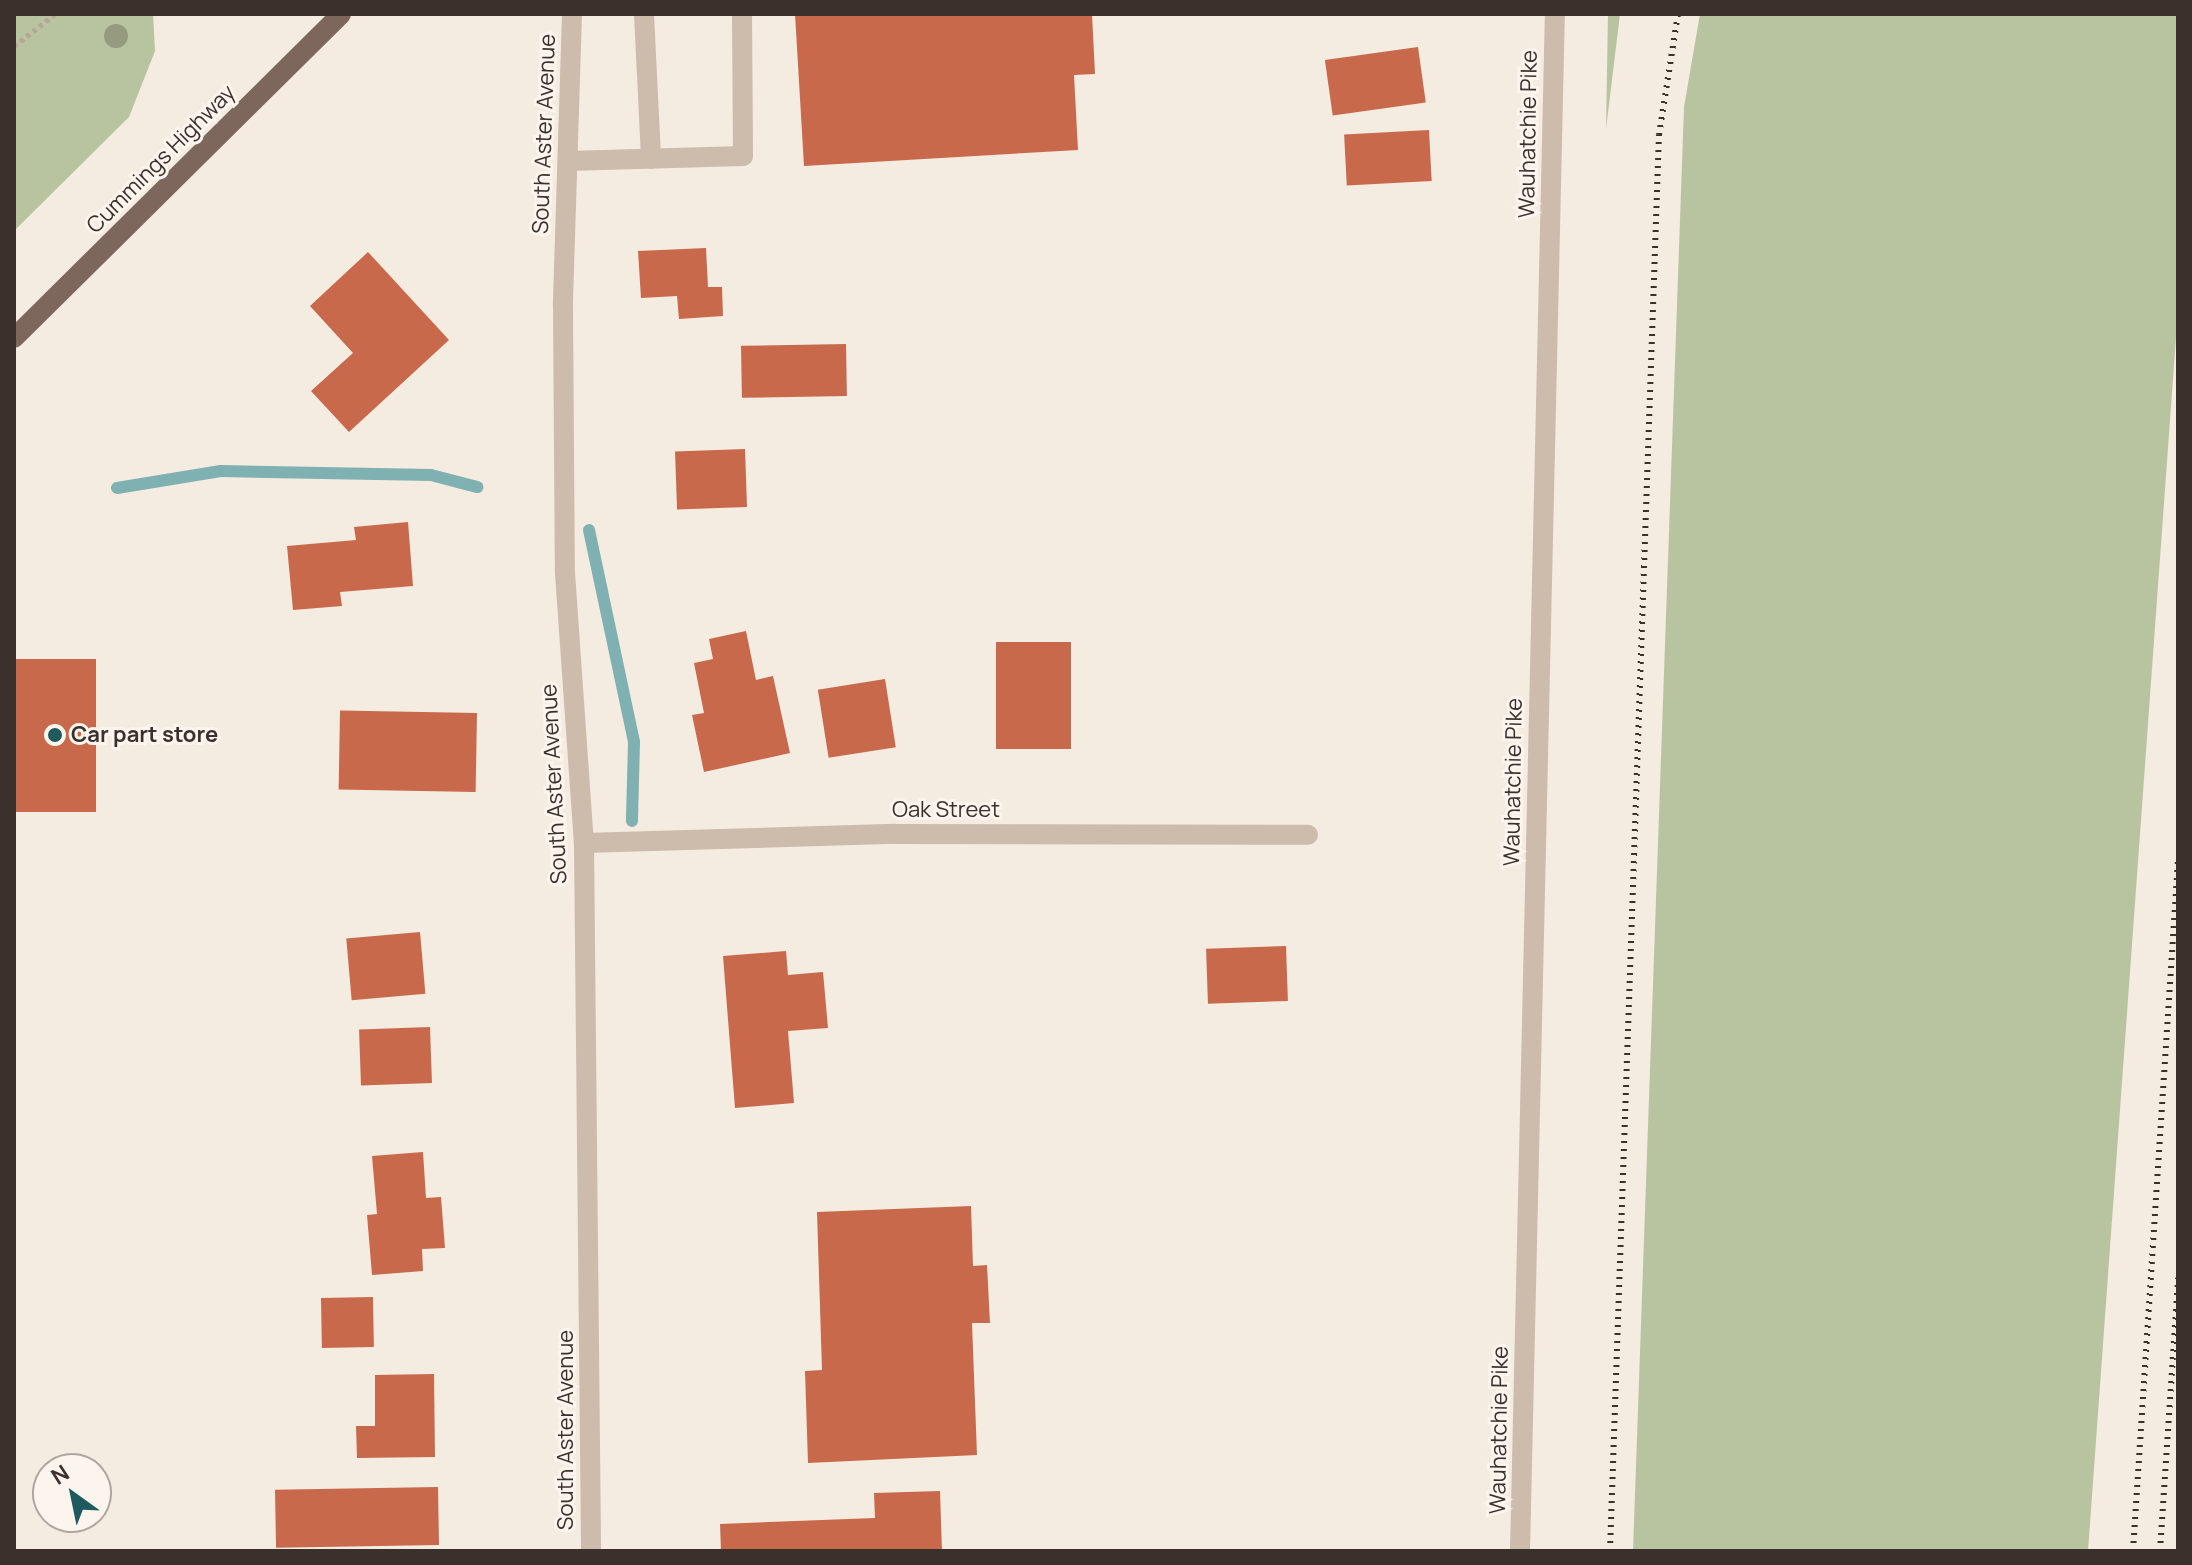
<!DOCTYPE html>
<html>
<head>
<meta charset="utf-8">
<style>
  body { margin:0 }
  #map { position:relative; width:2192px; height:1565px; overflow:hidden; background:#f4ebe1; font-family:Manrope,sans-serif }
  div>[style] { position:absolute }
  .green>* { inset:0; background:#b8c4a0 }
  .stream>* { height:12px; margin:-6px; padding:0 6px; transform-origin:6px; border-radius:6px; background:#7fb0b2 }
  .building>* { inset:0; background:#c8694b; transform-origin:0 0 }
  .path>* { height:5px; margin-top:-2.5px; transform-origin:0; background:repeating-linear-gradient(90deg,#b9a596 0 4px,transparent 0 8px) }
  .service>* { height:20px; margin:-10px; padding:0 10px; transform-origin:10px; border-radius:10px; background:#cdbbac }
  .minor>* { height:20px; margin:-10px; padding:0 10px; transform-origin:10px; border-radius:10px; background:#cdbbac }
  .tertiary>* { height:20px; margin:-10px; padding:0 10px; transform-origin:10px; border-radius:10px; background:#cdbbac }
  .primary>* { height:20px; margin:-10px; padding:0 10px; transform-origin:10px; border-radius:10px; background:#7d675c }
  .rail>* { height:6px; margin-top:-3px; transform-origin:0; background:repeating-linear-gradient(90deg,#3b302b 0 2px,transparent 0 8px) }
  .trees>* { width:24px; height:24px; margin:-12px; border-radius:50%; background:#969b7f }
  .dots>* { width:22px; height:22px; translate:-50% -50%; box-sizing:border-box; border:4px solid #fbf5ee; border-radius:50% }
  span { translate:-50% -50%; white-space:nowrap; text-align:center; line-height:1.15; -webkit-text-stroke:6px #fbf5ee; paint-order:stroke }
  .street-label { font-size:22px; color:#3b302b }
  .poi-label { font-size:22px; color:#3b302b; font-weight:700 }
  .left { translate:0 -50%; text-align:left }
  .frame { position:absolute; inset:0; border:16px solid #3b302b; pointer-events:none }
  .north { position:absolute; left:32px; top:1453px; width:80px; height:80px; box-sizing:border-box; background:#fbf5ee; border:2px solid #aea6a0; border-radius:50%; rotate:327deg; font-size:22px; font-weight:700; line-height:32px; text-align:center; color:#3b302b }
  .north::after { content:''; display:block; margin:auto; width:28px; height:36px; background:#1f5a5e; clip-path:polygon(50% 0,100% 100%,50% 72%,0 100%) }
</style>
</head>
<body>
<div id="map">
  <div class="green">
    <i style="clip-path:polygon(14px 14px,153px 14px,155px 51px,129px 117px,14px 231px)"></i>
    <i style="clip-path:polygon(1608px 14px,1620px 14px,1606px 129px)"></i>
    <i style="clip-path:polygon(1700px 14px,2178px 14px,2178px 310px,2088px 1551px,1633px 1551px,1684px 107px)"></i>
  </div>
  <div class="stream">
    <i style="left:117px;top:488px;width:105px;rotate:-9.3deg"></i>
    <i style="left:221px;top:471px;width:210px;rotate:1.1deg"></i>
    <i style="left:431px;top:475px;width:48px;rotate:14.6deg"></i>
    <i style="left:589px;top:530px;width:217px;rotate:78deg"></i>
    <i style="left:634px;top:742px;width:79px;rotate:91.5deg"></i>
  </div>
  <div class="building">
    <i style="clip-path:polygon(795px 14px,1092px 14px,1095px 74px,1074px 75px,1078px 150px,804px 166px)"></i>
    <i style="left:1418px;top:47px;width:56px;height:94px;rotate:82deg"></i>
    <i style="left:1429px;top:130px;width:51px;height:85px;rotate:87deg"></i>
    <i style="clip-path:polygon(706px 248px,708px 287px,722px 287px,723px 316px,679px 319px,677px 296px,641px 298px,638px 251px)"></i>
    <i style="clip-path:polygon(368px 252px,449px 340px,349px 432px,311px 391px,353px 353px,310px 306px)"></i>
    <i style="left:846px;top:344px;width:52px;height:105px;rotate:89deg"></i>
    <i style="left:745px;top:449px;width:58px;height:70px;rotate:88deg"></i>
    <i style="clip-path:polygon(408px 522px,413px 586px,340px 592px,342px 606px,293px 610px,287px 546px,356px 540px,354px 527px)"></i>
    <i style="clip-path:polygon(746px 631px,756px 680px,773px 676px,790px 753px,704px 772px,692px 715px,704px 713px,694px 663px,713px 659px,709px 639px)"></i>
    <i style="left:996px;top:642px;width:75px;height:107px"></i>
    <i style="left:14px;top:659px;width:82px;height:153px"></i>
    <i style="left:885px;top:679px;width:69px;height:68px;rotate:81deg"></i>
    <i style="left:477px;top:713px;width:79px;height:137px;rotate:91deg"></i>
    <i style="left:420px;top:932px;width:62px;height:74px;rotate:85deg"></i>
    <i style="left:1286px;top:946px;width:55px;height:80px;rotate:88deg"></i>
    <i style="clip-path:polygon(786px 951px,788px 975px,823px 972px,828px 1028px,788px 1031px,794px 1103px,735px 1108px,723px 956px)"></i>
    <i style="left:430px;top:1027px;width:56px;height:71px;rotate:88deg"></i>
    <i style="clip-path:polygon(423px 1152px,426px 1198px,441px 1197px,445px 1248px,422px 1249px,423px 1271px,372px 1275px,367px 1215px,377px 1214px,372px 1156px)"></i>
    <i style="clip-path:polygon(971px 1206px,973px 1266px,987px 1265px,990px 1323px,972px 1323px,977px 1455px,808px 1463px,805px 1371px,822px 1370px,817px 1212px)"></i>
    <i style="left:373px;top:1297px;width:50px;height:52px;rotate:89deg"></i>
    <i style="clip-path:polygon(434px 1374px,435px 1457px,357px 1458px,356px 1426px,375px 1426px,375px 1375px)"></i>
    <i style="left:438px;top:1487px;width:58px;height:163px;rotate:89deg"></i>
    <i style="clip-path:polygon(940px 1491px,942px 1551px,721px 1551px,720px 1524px,875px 1518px,874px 1493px)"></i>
  </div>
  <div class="path">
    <i style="left:14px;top:46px;width:52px;rotate:-38deg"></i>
  </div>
  <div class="service">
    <i style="left:644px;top:14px;width:145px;rotate:87.2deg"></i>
    <i style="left:568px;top:161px;width:175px;rotate:-1.6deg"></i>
    <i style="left:743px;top:156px;width:142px;rotate:-90.4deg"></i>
  </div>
  <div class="minor">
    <i style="left:572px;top:14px;width:291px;rotate:91.8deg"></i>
    <i style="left:563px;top:305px;width:268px;rotate:89.6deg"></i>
    <i style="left:565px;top:573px;width:271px;rotate:86deg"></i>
    <i style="left:584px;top:843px;width:708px;rotate:89.43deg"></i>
    <i style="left:584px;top:843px;width:311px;rotate:-1.7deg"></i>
    <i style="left:895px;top:834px;width:413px;rotate:0.1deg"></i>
  </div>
  <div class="tertiary">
    <i style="left:1520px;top:1551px;width:1537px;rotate:-88.7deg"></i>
  </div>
  <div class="primary">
    <i style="left:14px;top:338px;width:460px;rotate:-44.7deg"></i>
  </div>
  <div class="rail">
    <i style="left:1610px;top:1551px;width:1417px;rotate:-88.02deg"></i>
    <i style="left:1659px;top:135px;width:122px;rotate:-81.1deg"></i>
    <i style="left:2133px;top:1551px;width:691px;rotate:-86.27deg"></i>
    <i style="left:2160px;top:1551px;width:274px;rotate:-86.2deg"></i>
  </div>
  <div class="trees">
    <i style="left:116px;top:36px"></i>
  </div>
  <div class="dots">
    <i style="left:55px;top:735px;background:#1f5a5e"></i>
  </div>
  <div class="street-label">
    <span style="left:544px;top:134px;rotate:-88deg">South Aster Avenue</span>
    <span style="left:1528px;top:134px;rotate:-89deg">Wauhatchie Pike</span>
    <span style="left:161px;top:159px;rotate:-45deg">Cummings Highway</span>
    <span style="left:1513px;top:782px;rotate:-89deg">Wauhatchie Pike</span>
    <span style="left:554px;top:784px;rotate:-93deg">South Aster Avenue</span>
    <span style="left:946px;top:810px">Oak Street</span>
    <span style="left:566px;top:1430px;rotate:-90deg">South Aster Avenue</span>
    <span style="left:1499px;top:1430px;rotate:-89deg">Wauhatchie Pike</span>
  </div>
  <div class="poi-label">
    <span class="left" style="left:71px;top:735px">Car part store</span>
  </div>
  <div class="frame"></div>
  <div class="north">N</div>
</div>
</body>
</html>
